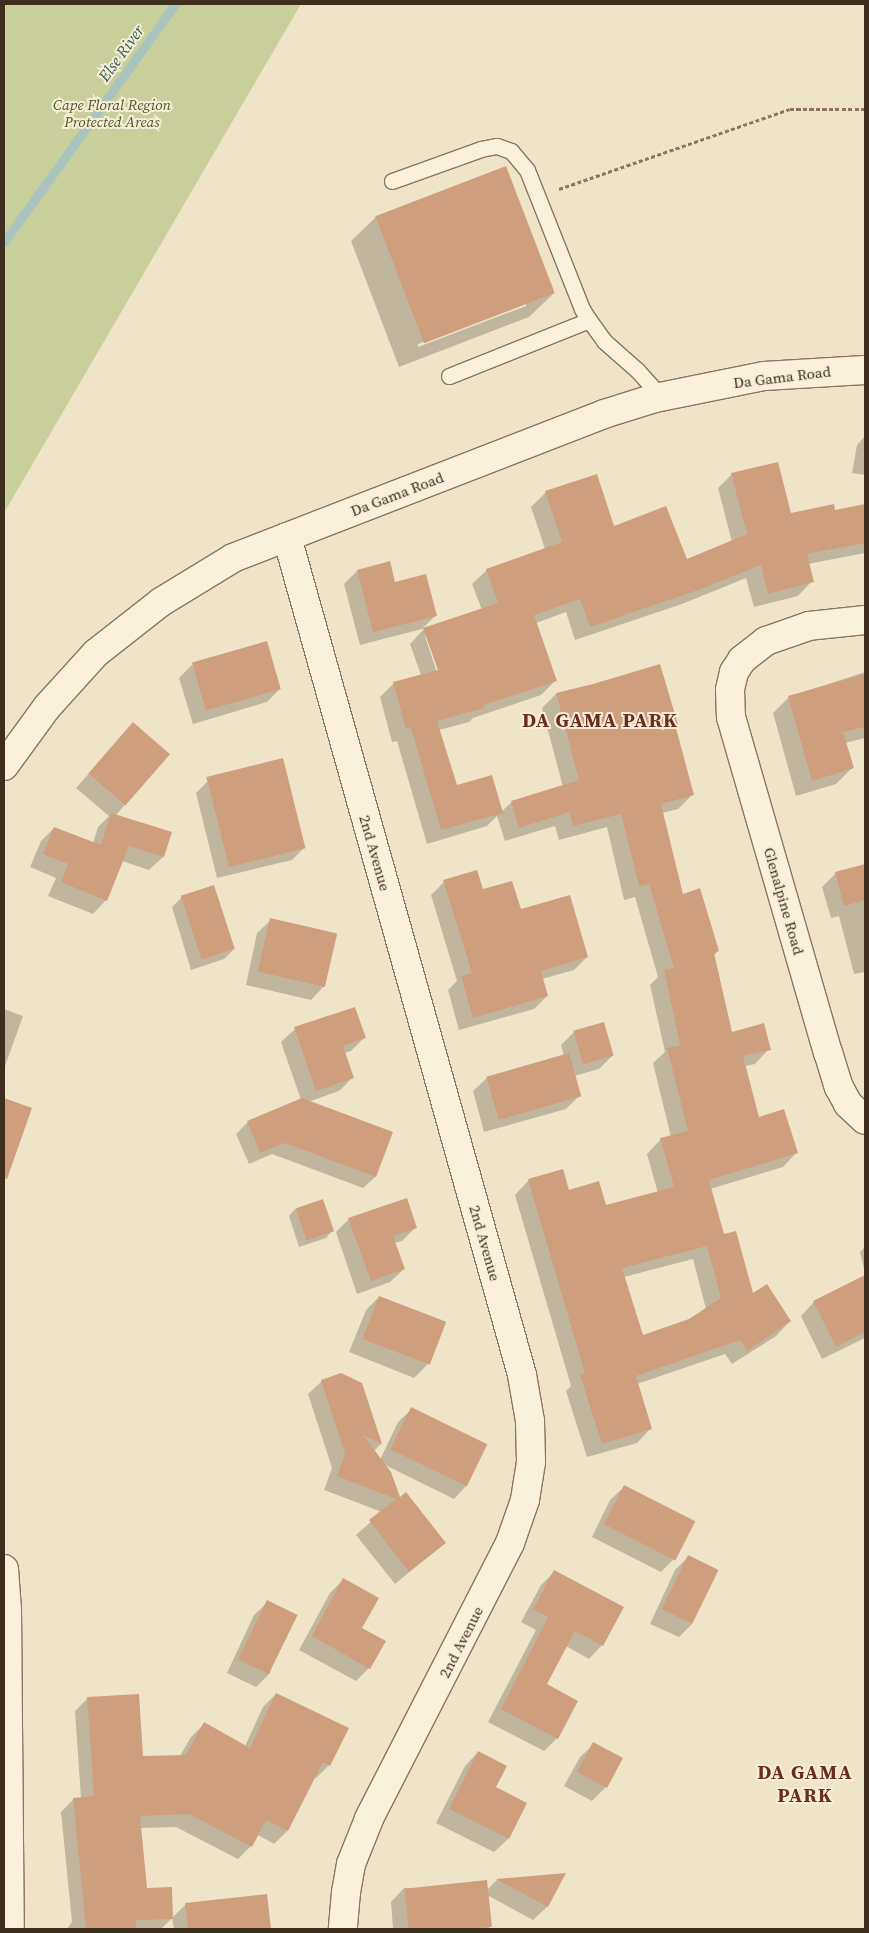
<!DOCTYPE html>
<html>
<head>
<meta charset="utf-8">
<style>
  body { margin:0 }
  #map { position:relative; width:869px; height:1933px; overflow:hidden; background:#f0e4c8; font-family:"Source Serif 4",serif }
  div>[style] { position:absolute }
  .green>* { inset:0; background:#c9cf9b }
  .shadow>* { inset:0; background:#0003 }
  .stream>* { height:9px; margin:-4.5px; padding:0 4.5px; transform-origin:4.5px; border-radius:4.5px; background:#a9c4bc }
  .building>* { inset:0; background:#cf9f7d; transform-origin:0 0 }
  .path>* { height:3px; margin-top:-1.5px; transform-origin:0; background:repeating-linear-gradient(90deg,#8d765c 0 4px,transparent 0 6.5px) }
  .roads { filter:drop-shadow(1px 0 #8d765c) drop-shadow(-1px 0 #8d765c) drop-shadow(0 1px #8d765c) drop-shadow(0 -1px #8d765c) }
  .service>* { height:15px; margin:-7.5px; padding:0 7.5px; transform-origin:7.5px; border-radius:7.5px; background:#faf1dc }
  .minor>* { height:28px; margin:-14px; padding:0 14px; transform-origin:14px; border-radius:14px; background:#faf1dc }
  .tertiary>* { height:28px; margin:-14px; padding:0 14px; transform-origin:14px; border-radius:14px; background:#faf1dc }
  span { translate:-50% -50%; white-space:nowrap; text-align:center; line-height:1.15; -webkit-text-stroke:4px #f7eed8; paint-order:stroke }
  .park-label { font-size:15px; color:#4d5a26; font-style:italic }
  .street-label { font-size:15px; color:#3d2e20 }
  .water-label { font-size:16px; color:#2f5d5a; font-style:italic }
  .district-label { font-size:20px; color:#6b2e1e; font-weight:700; letter-spacing:1px }
  .frame { position:absolute; inset:0; border:5px solid #3d2e20; pointer-events:none }
</style>
</head>
<body>
<div id="map">
  <div class="green">
    <i style="clip-path:polygon(4px 4px,301px 4px,4px 513px)"></i>
  </div>
  <div class="shadow">
    <i style="clip-path:polygon(evenodd,376px 217px,554px 293px,529px 317px,399px 367px,351px 241px,376px 217px,526px 303px,526px 306px,418px 347px,418px 344px,526px 303px)"></i>
    <i style="clip-path:polygon(865px 436px,865px 475px,852px 473px,857px 445px)"></i>
    <i style="clip-path:polygon(evenodd,732px 474px,790px 514px,834px 512px,865px 505px,865px 553px,808px 564px,812px 581px,798px 596px,754px 607px,746px 578px,682px 604px,575px 640px,566px 612px,536px 623px,555px 681px,541px 695px,473px 718px,469px 722px,439px 730px,457px 787px,501px 812px,512px 802px,563px 787px,542px 708px,556px 694px,593px 685px,677px 727px,675px 729px,692px 795px,678px 809px,662px 813px,682px 895px,718px 951px,714px 955px,731px 1033px,769px 1049px,755px 1064px,745px 1066px,758px 1118px,797px 1152px,783px 1167px,710px 1189px,723px 1236px,752px 1295px,790px 1321px,776px 1336px,732px 1364px,725px 1354px,637px 1384px,651px 1428px,637px 1443px,587px 1457px,566px 1391px,571px 1386px,515px 1195px,529px 1180px,568px 1192px,605px 1207px,658px 1193px,647px 1154px,661px 1139px,671px 1137px,653px 1063px,665px 1052px,650px 985px,658px 977px,635px 897px,624px 900px,607px 827px,559px 840px,555px 826px,505px 841px,497px 816px,487px 826px,427px 844px,397px 741px,392px 742px,380px 697px,394px 683px,421px 675px,410px 644px,424px 629px,482px 610px,472px 584px,487px 570px,545px 549px,531px 507px,546px 492px,613px 528px,686px 560px,732px 542px,718px 488px,732px 474px,425px 636px,427px 636px,441px 675px,438px 676px,425px 636px,732px 474px,693px 1259px,706px 1309px,690px 1320px,642px 1337px,624px 1277px,693px 1259px)"></i>
    <i style="clip-path:polygon(357px 571px,394px 583px,435px 616px,422px 629px,360px 645px,344px 584px)"></i>
    <i style="clip-path:polygon(192px 665px,280px 689px,267px 702px,193px 724px,179px 678px)"></i>
    <i style="clip-path:polygon(865px 672px,865px 738px,845px 743px,852px 768px,836px 784px,796px 796px,773px 713px,789px 697px)"></i>
    <i style="clip-path:polygon(133px 724px,168px 755px,116px 815px,163px 857px,149px 870px,122px 861px,106px 900px,93px 914px,48px 896px,56px 878px,30px 867px,41px 841px,54px 828px,93px 843px,98px 827px,109px 816px,76px 788px)"></i>
    <i style="clip-path:polygon(208px 781px,304px 848px,292px 860px,217px 878px,196px 793px)"></i>
    <i style="clip-path:polygon(865px 865px,865px 972px,854px 974px,839px 916px,831px 918px,822px 887px,836px 873px)"></i>
    <i style="clip-path:polygon(444px 882px,482px 891px,520px 910px,587px 957px,574px 970px,542px 979px,547px 996px,534px 1009px,459px 1030px,448px 990px,457px 981px,431px 895px)"></i>
    <i style="clip-path:polygon(182px 897px,234px 949px,224px 959px,191px 970px,172px 907px)"></i>
    <i style="clip-path:polygon(271px 920px,324px 986px,311px 1000px,246px 985px,257px 933px)"></i>
    <i style="clip-path:polygon(4px 1009px,23px 1016px,4px 1069px)"></i>
    <i style="clip-path:polygon(295px 1029px,364px 1038px,351px 1051px,344px 1053px,352px 1078px,339px 1091px,308px 1102px,391px 1132px,375px 1177px,363px 1188px,272px 1154px,249px 1164px,236px 1134px,248px 1122px,301px 1100px,281px 1042px)"></i>
    <i style="clip-path:polygon(574px 1032px,612px 1056px,599px 1069px,574px 1076px,579px 1096px,566px 1109px,484px 1132px,473px 1091px,487px 1078px,564px 1056px,561px 1045px)"></i>
    <i style="clip-path:polygon(4px 1099px,31px 1109px,6px 1154px,4px 1153px)"></i>
    <i style="clip-path:polygon(295px 1209px,332px 1231px,326px 1238px,299px 1247px,289px 1216px)"></i>
    <i style="clip-path:polygon(349px 1219px,416px 1227px,402px 1241px,395px 1243px,404px 1269px,390px 1282px,357px 1294px,336px 1232px)"></i>
    <i style="clip-path:polygon(865px 1247px,865px 1273px,860px 1252px)"></i>
    <i style="clip-path:polygon(862px 1278px,865px 1284px,865px 1338px,822px 1359px,801px 1316px,814px 1302px)"></i>
    <i style="clip-path:polygon(379px 1297px,428px 1364px,414px 1378px,349px 1352px,366px 1310px)"></i>
    <i style="clip-path:polygon(322px 1381px,361px 1384px,381px 1444px,374px 1451px,380px 1460px,398px 1422px,412px 1409px,467px 1485px,454px 1499px,385px 1465px,399px 1499px,444px 1543px,395px 1584px,356px 1535px,382px 1512px,324px 1490px,332px 1468px,308px 1394px)"></i>
    <i style="clip-path:polygon(624px 1487px,674px 1559px,661px 1572px,592px 1537px,610px 1500px)"></i>
    <i style="clip-path:polygon(688px 1557px,692px 1624px,679px 1637px,650px 1624px,675px 1570px)"></i>
    <i style="clip-path:polygon(554px 1572px,602px 1645px,589px 1659px,566px 1646px,545px 1685px,557px 1738px,544px 1751px,488px 1722px,536px 1630px,521px 1622px,541px 1585px)"></i>
    <i style="clip-path:polygon(343px 1580px,360px 1628px,369px 1668px,356px 1681px,299px 1650px,330px 1593px)"></i>
    <i style="clip-path:polygon(268px 1602px,270px 1673px,256px 1687px,227px 1673px,254px 1615px)"></i>
    <i style="clip-path:polygon(276px 1694px,329px 1765px,316px 1778px,314px 1777px,287px 1831px,274px 1844px,258px 1835px,251px 1846px,238px 1859px,176px 1827px,140px 1828px,145px 1889px,172px 1918px,186px 1904px,266px 1895px,270px 1929px,174px 1929px,172px 1918px,161px 1929px,67px 1929px,72px 1922px,61px 1812px,74px 1799px,81px 1798px,75px 1711px,88px 1698px,142px 1757px,180px 1756px,191px 1737px,204px 1724px,245px 1746px,263px 1707px)"></i>
    <i style="clip-path:polygon(594px 1744px,605px 1788px,592px 1801px,564px 1786px,580px 1757px)"></i>
    <i style="clip-path:polygon(478px 1752px,494px 1788px,525px 1803px,508px 1839px,494px 1852px,436px 1823px,465px 1766px)"></i>
    <i style="clip-path:polygon(564px 1874px,547px 1907px,533px 1920px,487px 1895px,490px 1927px,488px 1929px,393px 1929px,391px 1902px,404px 1888px,487px 1890px,497px 1880px)"></i>
  </div>
  <div class="stream">
    <i style="left:4px;top:242px;width:293px;rotate:-54.3deg"></i>
  </div>
  <div class="building">
    <i style="left:506px;top:166px;width:136px;height:140px;rotate:69deg"></i>
    <i style="clip-path:polygon(778px 462px,791px 513px,834px 504px,835px 510px,865px 504px,865px 543px,807px 554px,814px 582px,768px 594px,761px 565px,698px 590px,590px 627px,580px 599px,534px 615px,557px 681px,483px 705px,484px 708px,437px 721px,457px 785px,492px 775px,503px 813px,441px 830px,411px 728px,406px 729px,393px 682px,438px 670px,423px 628px,498px 603px,486px 569px,562px 542px,545px 491px,597px 474px,614px 526px,666px 506px,687px 559px,747px 534px,731px 473px)"></i>
    <i style="clip-path:polygon(390px 561px,395px 582px,426px 574px,437px 616px,373px 632px,357px 570px)"></i>
    <i style="left:267px;top:641px;width:50px;height:78px;rotate:74deg"></i>
    <i style="clip-path:polygon(evenodd,660px 664px,679px 728px,676px 728px,694px 795px,661px 804px,683px 894px,700px 888px,719px 951px,714px 953px,732px 1032px,764px 1023px,771px 1050px,743px 1056px,759px 1117px,784px 1109px,798px 1153px,709px 1180px,724px 1234px,736px 1231px,753px 1293px,767px 1284px,791px 1321px,747px 1351px,740px 1340px,636px 1376px,652px 1429px,602px 1444px,580px 1375px,585px 1374px,528px 1179px,563px 1169px,569px 1190px,599px 1181px,606px 1205px,674px 1187px,660px 1138px,688px 1131px,667px 1048px,680px 1045px,664px 970px,674px 968px,649px 884px,639px 886px,621px 814px,573px 826px,569px 812px,519px 828px,511px 801px,579px 780px,556px 693px,593px 684px,660px 664px,707px 1246px,721px 1298px,689px 1319px,643px 1335px,622px 1268px,707px 1246px)"></i>
    <i style="clip-path:polygon(865px 674px,865px 727px,843px 732px,854px 768px,812px 781px,788px 696px)"></i>
    <i style="left:133px;top:722px;width:49px;height:68px;rotate:41deg"></i>
    <i style="left:283px;top:758px;width:93px;height:79px;rotate:76deg"></i>
    <i style="clip-path:polygon(111px 813px,172px 832px,164px 857px,129px 846px,107px 901px,61px 882px,68px 864px,43px 854px,54px 827px,101px 845px)"></i>
    <i style="clip-path:polygon(865px 864px,865px 900px,844px 906px,835px 872px)"></i>
    <i style="clip-path:polygon(477px 870px,483px 889px,512px 881px,521px 909px,570px 895px,588px 957px,541px 971px,548px 996px,473px 1018px,461px 976px,472px 973px,443px 880px)"></i>
    <i style="left:214px;top:885px;width:67px;height:35px;rotate:72deg"></i>
    <i style="left:270px;top:918px;width:69px;height:55px;rotate:13deg"></i>
    <i style="clip-path:polygon(355px 1007px,366px 1038px,343px 1046px,354px 1078px,316px 1091px,294px 1027px)"></i>
    <i style="left:604px;top:1022px;width:35px;height:32px;rotate:74deg"></i>
    <i style="left:569px;top:1053px;width:45px;height:86px;rotate:74deg"></i>
    <i style="clip-path:polygon(4px 1098px,32px 1108px,7px 1179px,4px 1178px)"></i>
    <i style="clip-path:polygon(302px 1098px,393px 1132px,376px 1177px,285px 1143px,260px 1153px,247px 1121px)"></i>
    <i style="clip-path:polygon(407px 1198px,417px 1228px,393px 1236px,405px 1269px,371px 1281px,348px 1218px)"></i>
    <i style="left:323px;top:1199px;width:34px;height:29px;rotate:71deg"></i>
    <i style="clip-path:polygon(865px 1275px,865px 1332px,836px 1347px,813px 1301px)"></i>
    <i style="left:379px;top:1296px;width:72px;height:46px;rotate:21deg"></i>
    <i style="clip-path:polygon(341px 1373px,362px 1383px,382px 1444px,363px 1435px,391px 1472px,400px 1497px,406px 1492px,446px 1543px,409px 1572px,369px 1520px,396px 1499px,337px 1476px,345px 1454px,321px 1380px)"></i>
    <i style="left:411px;top:1407px;width:85px;height:47px;rotate:26deg"></i>
    <i style="left:624px;top:1485px;width:80px;height:44px;rotate:27deg"></i>
    <i style="left:688px;top:1555px;width:34px;height:60px;rotate:26deg"></i>
    <i style="clip-path:polygon(554px 1570px,624px 1607px,603px 1646px,575px 1631px,547px 1684px,578px 1701px,558px 1739px,501px 1709px,548px 1617px,533px 1609px)"></i>
    <i style="clip-path:polygon(343px 1578px,379px 1598px,362px 1628px,386px 1641px,370px 1669px,312px 1636px)"></i>
    <i style="left:267px;top:1600px;width:34px;height:66px;rotate:26deg"></i>
    <i style="clip-path:polygon(276px 1693px,349px 1728px,330px 1766px,323px 1762px,288px 1831px,266px 1820px,252px 1847px,189px 1814px,140px 1816px,147px 1888px,172px 1887px,173px 1919px,136px 1920px,136px 1929px,86px 1929px,73px 1798px,94px 1796px,87px 1697px,139px 1694px,143px 1756px,186px 1755px,204px 1722px,250px 1748px)"></i>
    <i style="left:593px;top:1742px;width:34px;height:34px;rotate:28deg"></i>
    <i style="clip-path:polygon(478px 1751px,507px 1766px,496px 1787px,527px 1803px,509px 1839px,449px 1809px)"></i>
    <i style="clip-path:polygon(566px 1873px,548px 1907px,496px 1879px)"></i>
    <i style="left:487px;top:1880px;width:47px;height:83px;rotate:84deg"></i>
    <i style="clip-path:polygon(267px 1894px,271px 1929px,188px 1929px,185px 1903px)"></i>
  </div>
  <div class="path">
    <i style="left:559px;top:189px;width:244px;rotate:-19.1deg"></i>
    <i style="left:790px;top:109px;width:75px"></i>
  </div>
  <div class="roads">
    <div class="service">
      <i style="left:392px;top:181px;width:95px;rotate:-19.8deg"></i>
      <i style="left:481px;top:149px;width:16px;rotate:-11deg"></i>
      <i style="left:497px;top:146px;width:15px;rotate:20deg"></i>
      <i style="left:511px;top:151px;width:25px;rotate:50deg"></i>
      <i style="left:527px;top:170px;width:149px;rotate:68.4deg"></i>
      <i style="left:582px;top:309px;width:13px;rotate:58deg"></i>
      <i style="left:589px;top:320px;width:26px;rotate:54deg"></i>
      <i style="left:604px;top:341px;width:44px;rotate:41.3deg"></i>
      <i style="left:637px;top:370px;width:36px;rotate:48deg"></i>
      <i style="left:449px;top:376px;width:151px;rotate:-21.8deg"></i>
    </div>
    <div class="minor">
      <i style="left:287px;top:537px;width:870px;rotate:74.33deg"></i>
      <i style="left:522px;top:1375px;width:47px;rotate:80.1deg"></i>
      <i style="left:530px;top:1421px;width:41px;rotate:88.6deg"></i>
      <i style="left:531px;top:1462px;width:38px;rotate:99deg"></i>
      <i style="left:525px;top:1500px;width:46px;rotate:109.2deg"></i>
      <i style="left:510px;top:1543px;width:310px;rotate:117.1deg"></i>
      <i style="left:369px;top:1819px;width:48px;rotate:111.8deg"></i>
      <i style="left:351px;top:1864px;width:28px;rotate:100deg"></i>
      <i style="left:346px;top:1892px;width:37px;rotate:95deg"></i>
      <i style="left:865px;top:620px;width:56px;rotate:173.9deg"></i>
      <i style="left:809px;top:626px;width:46px;rotate:160.8deg"></i>
      <i style="left:766px;top:641px;width:31px;rotate:142deg"></i>
      <i style="left:742px;top:660px;width:14px;rotate:124deg"></i>
      <i style="left:734px;top:672px;width:18px;rotate:103deg"></i>
      <i style="left:730px;top:690px;width:27px;rotate:88deg"></i>
      <i style="left:731px;top:717px;width:349px;rotate:73.9deg"></i>
      <i style="left:828px;top:1052px;width:37px;rotate:73deg"></i>
      <i style="left:839px;top:1087px;width:19px;rotate:62deg"></i>
      <i style="left:848px;top:1104px;width:23px;rotate:43deg"></i>
      <i style="left:4px;top:1569px;width:41px;rotate:85.8deg"></i>
      <i style="left:7px;top:1610px;width:319px;rotate:89.5deg"></i>
    </div>
    <div class="tertiary">
      <i style="left:4px;top:766px;width:73px;rotate:-53.9deg"></i>
      <i style="left:47px;top:707px;width:73px;rotate:-47.8deg"></i>
      <i style="left:96px;top:653px;width:83px;rotate:-38.1deg"></i>
      <i style="left:161px;top:602px;width:84px;rotate:-31.4deg"></i>
      <i style="left:233px;top:558px;width:398px;rotate:-21.2deg"></i>
      <i style="left:604px;top:414px;width:53px;rotate:-17.4deg"></i>
      <i style="left:655px;top:398px;width:111px;rotate:-11.4deg"></i>
      <i style="left:764px;top:376px;width:101px;rotate:-3.4deg"></i>
    </div>
  </div>
  <div class="park-label">
    <span style="left:112px;top:113px">Cape Floral Region<br>Protected Areas</span>
  </div>
  <div class="street-label">
    <span style="left:782px;top:377px;rotate:-7deg">Da Gama Road</span>
    <span style="left:397px;top:494px;rotate:-21deg">Da Gama Road</span>
    <span style="left:375px;top:853px;rotate:74deg">2nd Avenue</span>
    <span style="left:784px;top:901px;rotate:74deg">Glenalpine Road</span>
    <span style="left:485px;top:1243px;rotate:74deg">2nd Avenue</span>
    <span style="left:461px;top:1642px;rotate:-63deg">2nd Avenue</span>
  </div>
  <div class="water-label">
    <span style="left:121px;top:53px;rotate:-54deg">Else River</span>
  </div>
  <div class="district-label">
    <span style="left:600px;top:720px">DA GAMA PARK</span>
    <span style="left:805px;top:1784px">DA GAMA<br>PARK</span>
  </div>
  <div class="frame"></div>
</div>
</body>
</html>
